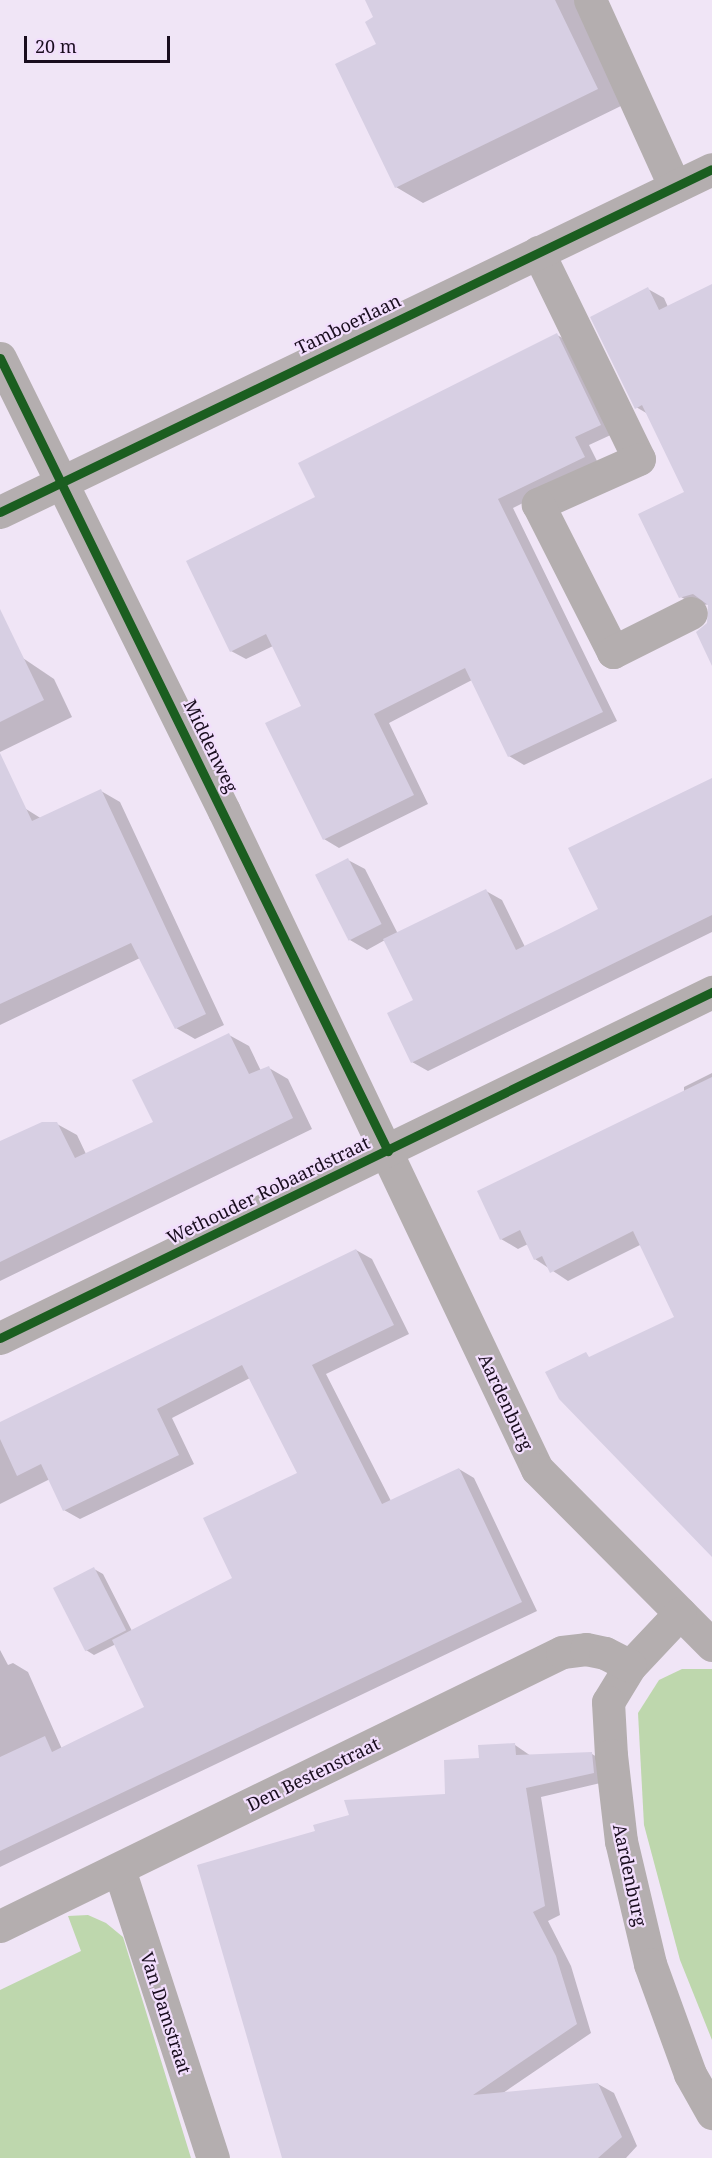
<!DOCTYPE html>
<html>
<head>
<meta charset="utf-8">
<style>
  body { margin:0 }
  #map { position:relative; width:712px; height:2158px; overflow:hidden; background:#f0e5f6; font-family:"Noto Serif",serif }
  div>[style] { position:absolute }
  .green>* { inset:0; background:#bed7ad }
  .shadow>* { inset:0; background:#0003 }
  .building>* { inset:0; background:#d7cfe3; transform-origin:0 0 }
  .minor>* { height:33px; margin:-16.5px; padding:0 16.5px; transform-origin:16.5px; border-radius:16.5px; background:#b4aeaf }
  .cycleway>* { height:9px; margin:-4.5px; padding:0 4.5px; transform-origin:4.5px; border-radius:4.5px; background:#1b5e20 }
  span { translate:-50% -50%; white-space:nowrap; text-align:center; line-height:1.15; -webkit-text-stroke:4.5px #f2defd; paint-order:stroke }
  .street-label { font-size:18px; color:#190d1e }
  .scale { position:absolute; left:24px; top:36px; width:146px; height:27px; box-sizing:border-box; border:3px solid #190d1e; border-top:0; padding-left:8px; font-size:18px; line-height:21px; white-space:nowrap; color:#190d1e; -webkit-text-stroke:4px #f2defd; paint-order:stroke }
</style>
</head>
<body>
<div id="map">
  <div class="green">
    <i style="clip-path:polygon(682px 1669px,712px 1669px,712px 2040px,680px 1960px,644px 1825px,638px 1713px,659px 1680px)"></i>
    <i style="clip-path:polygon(88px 1915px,106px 1923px,123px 1937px,191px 2158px,0 2158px,0 1990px,81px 1951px,68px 1916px)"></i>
  </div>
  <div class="shadow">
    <i style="clip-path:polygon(367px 0,574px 0,625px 104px,423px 203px,396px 187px,375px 18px)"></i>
    <i style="clip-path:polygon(712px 285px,712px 660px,710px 604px,697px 606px,681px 597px,686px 492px,648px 414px,636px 407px,648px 289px,664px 298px,668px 307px)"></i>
    <i style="clip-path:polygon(557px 335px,572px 343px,615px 433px,589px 445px,599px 465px,513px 508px,617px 721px,524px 765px,509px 756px,472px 680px,389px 723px,428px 804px,339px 848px,324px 839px,303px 706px,273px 646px,246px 659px,231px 651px,317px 497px)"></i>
    <i style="clip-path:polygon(5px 646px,54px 679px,72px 717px,0 752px,0 648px)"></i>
    <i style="clip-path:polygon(712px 784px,712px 932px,428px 1071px,412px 1062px,415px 1001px,385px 940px,367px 950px,350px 940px,348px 860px,365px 869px,398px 934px,486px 891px,502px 900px,525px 947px,600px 910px)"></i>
    <i style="clip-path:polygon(101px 791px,120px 802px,224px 1025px,195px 1039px,176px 1028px,140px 958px,0 1025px,0 821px,26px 809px,42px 819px)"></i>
    <i style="clip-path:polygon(229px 1035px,249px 1046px,261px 1071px,269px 1068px,288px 1079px,312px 1129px,0 1281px,0 1145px,57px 1124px,77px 1135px,86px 1154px,155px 1123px)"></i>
    <i style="clip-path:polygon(712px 1073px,712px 1226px,642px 1244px,568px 1281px,535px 1259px,528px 1244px,518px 1249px,501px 1239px,684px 1092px,684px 1087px)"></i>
    <i style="clip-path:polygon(356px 1250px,372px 1259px,409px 1334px,326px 1374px,391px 1501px,459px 1469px,474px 1478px,537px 1611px,0 1867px,0 1650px,8px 1665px,13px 1663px,28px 1672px,62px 1749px,146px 1708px,116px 1644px,94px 1655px,86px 1650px,94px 1569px,103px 1574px,132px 1631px,234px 1579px,299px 1474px,250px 1378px,172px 1418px,194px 1464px,80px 1519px,64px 1510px,50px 1479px,0 1504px,0 1423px)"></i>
    <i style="clip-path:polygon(515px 1745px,531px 1756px,592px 1754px,607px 1763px,609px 1781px,541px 1797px,560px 1915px,548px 1921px,571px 1966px,591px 2033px,503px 2093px,598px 2084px,614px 2093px,637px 2146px,626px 2158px,283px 2158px,447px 1796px,481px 1759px)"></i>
  </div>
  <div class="building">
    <i style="clip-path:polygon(365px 0,555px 0,598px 89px,395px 188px,335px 64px,376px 44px,365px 22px,373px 17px)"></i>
    <i style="clip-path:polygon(712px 284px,712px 666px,696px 632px,707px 623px,708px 605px,693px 594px,679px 598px,638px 514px,684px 492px,642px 405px,635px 409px,590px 317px,648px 287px,659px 310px)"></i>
    <i style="clip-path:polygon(557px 333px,601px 425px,575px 437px,585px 457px,498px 499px,603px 712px,508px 757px,465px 668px,374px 714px,414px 795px,323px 840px,265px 723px,301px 706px,266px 634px,230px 652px,186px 561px,315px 497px,298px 463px)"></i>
    <i style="clip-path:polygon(0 609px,44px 700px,0 722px)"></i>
    <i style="clip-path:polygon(0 753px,32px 821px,101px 789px,206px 1014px,175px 1029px,131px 943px,0 1004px)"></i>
    <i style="clip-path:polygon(712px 778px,712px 915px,411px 1063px,387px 1013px,413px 1000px,383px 939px,486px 889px,516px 950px,559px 929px,598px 909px,568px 848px)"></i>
    <i style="left:348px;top:858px;width:74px;height:37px;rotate:63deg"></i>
    <i style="clip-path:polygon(229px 1033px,249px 1074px,269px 1066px,293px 1118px,0 1262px,0 1141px,42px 1122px,57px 1122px,75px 1158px,153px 1122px,132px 1080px)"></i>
    <i style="clip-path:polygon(712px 1077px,712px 1557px,559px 1399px,545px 1372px,586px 1352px,589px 1357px,674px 1317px,633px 1231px,550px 1273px,542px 1256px,534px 1260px,520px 1230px,500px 1240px,477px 1191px)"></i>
    <i style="clip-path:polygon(356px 1249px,394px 1325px,312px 1365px,382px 1504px,459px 1468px,522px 1602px,0 1851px,0 1757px,45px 1736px,52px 1752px,144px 1707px,112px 1640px,232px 1578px,203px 1518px,297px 1473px,242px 1365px,157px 1409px,179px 1455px,63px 1511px,41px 1464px,17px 1476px,0 1439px,0 1422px)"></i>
    <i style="left:94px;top:1567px;width:71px;height:46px;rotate:63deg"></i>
    <i style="clip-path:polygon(515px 1743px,516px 1755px,592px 1752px,594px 1773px,526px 1788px,545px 1906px,533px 1912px,556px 1956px,577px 2024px,473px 2095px,598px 2083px,622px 2137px,598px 2158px,282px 2158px,197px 1865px,315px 1831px,313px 1825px,349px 1815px,344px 1800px,445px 1794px,444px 1760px,479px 1758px,478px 1745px)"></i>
  </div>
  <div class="minor">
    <i style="left:590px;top:0;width:205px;rotate:65.6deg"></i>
    <i style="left:538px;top:252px;width:230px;rotate:64deg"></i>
    <i style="left:639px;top:459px;width:111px;rotate:156deg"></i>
    <i style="left:538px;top:504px;width:166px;rotate:63.1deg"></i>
    <i style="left:613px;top:652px;width:87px;rotate:-26.6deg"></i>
    <i style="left:0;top:358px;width:505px;rotate:63.69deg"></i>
    <i style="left:224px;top:811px;width:729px;rotate:64.56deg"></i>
    <i style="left:537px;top:1469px;width:248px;rotate:45.2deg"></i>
    <i style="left:0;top:512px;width:790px;rotate:-25.72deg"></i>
    <i style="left:0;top:1338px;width:792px;rotate:-25.92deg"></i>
    <i style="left:680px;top:1613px;width:73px;rotate:133.3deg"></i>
    <i style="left:630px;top:1666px;width:42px;rotate:121.4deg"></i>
    <i style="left:608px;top:1702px;width:53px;rotate:86.8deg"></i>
    <i style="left:611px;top:1755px;width:87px;rotate:83.4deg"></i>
    <i style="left:621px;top:1841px;width:126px;rotate:76.7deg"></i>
    <i style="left:650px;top:1964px;width:117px;rotate:70deg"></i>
    <i style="left:690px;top:2074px;width:45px;rotate:60.6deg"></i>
    <i style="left:119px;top:1869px;width:304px;rotate:72deg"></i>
    <i style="left:0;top:1926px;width:625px;rotate:-25.99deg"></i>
    <i style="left:562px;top:1652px;width:24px;rotate:-7deg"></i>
    <i style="left:586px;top:1649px;width:19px;rotate:12deg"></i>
    <i style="left:605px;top:1653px;width:28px;rotate:27deg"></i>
  </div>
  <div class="cycleway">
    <i style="left:0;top:358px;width:883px;rotate:63.93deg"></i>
    <i style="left:0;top:512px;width:790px;rotate:-25.72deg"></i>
    <i style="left:0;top:1338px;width:792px;rotate:-25.92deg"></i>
  </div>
  <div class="street-label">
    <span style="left:348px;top:324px;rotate:-26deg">Tamboerlaan</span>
    <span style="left:211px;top:746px;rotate:64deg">Middenweg</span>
    <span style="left:268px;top:1190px;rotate:-26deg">Wethouder Robaardstraat</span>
    <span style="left:506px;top:1402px;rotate:65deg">Aardenburg</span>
    <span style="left:313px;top:1774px;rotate:-26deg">Den Bestenstraat</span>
    <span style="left:630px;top:1875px;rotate:78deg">Aardenburg</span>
    <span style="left:166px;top:2013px;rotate:72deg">Van Damstraat</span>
  </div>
  <div class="scale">20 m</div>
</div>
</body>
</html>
